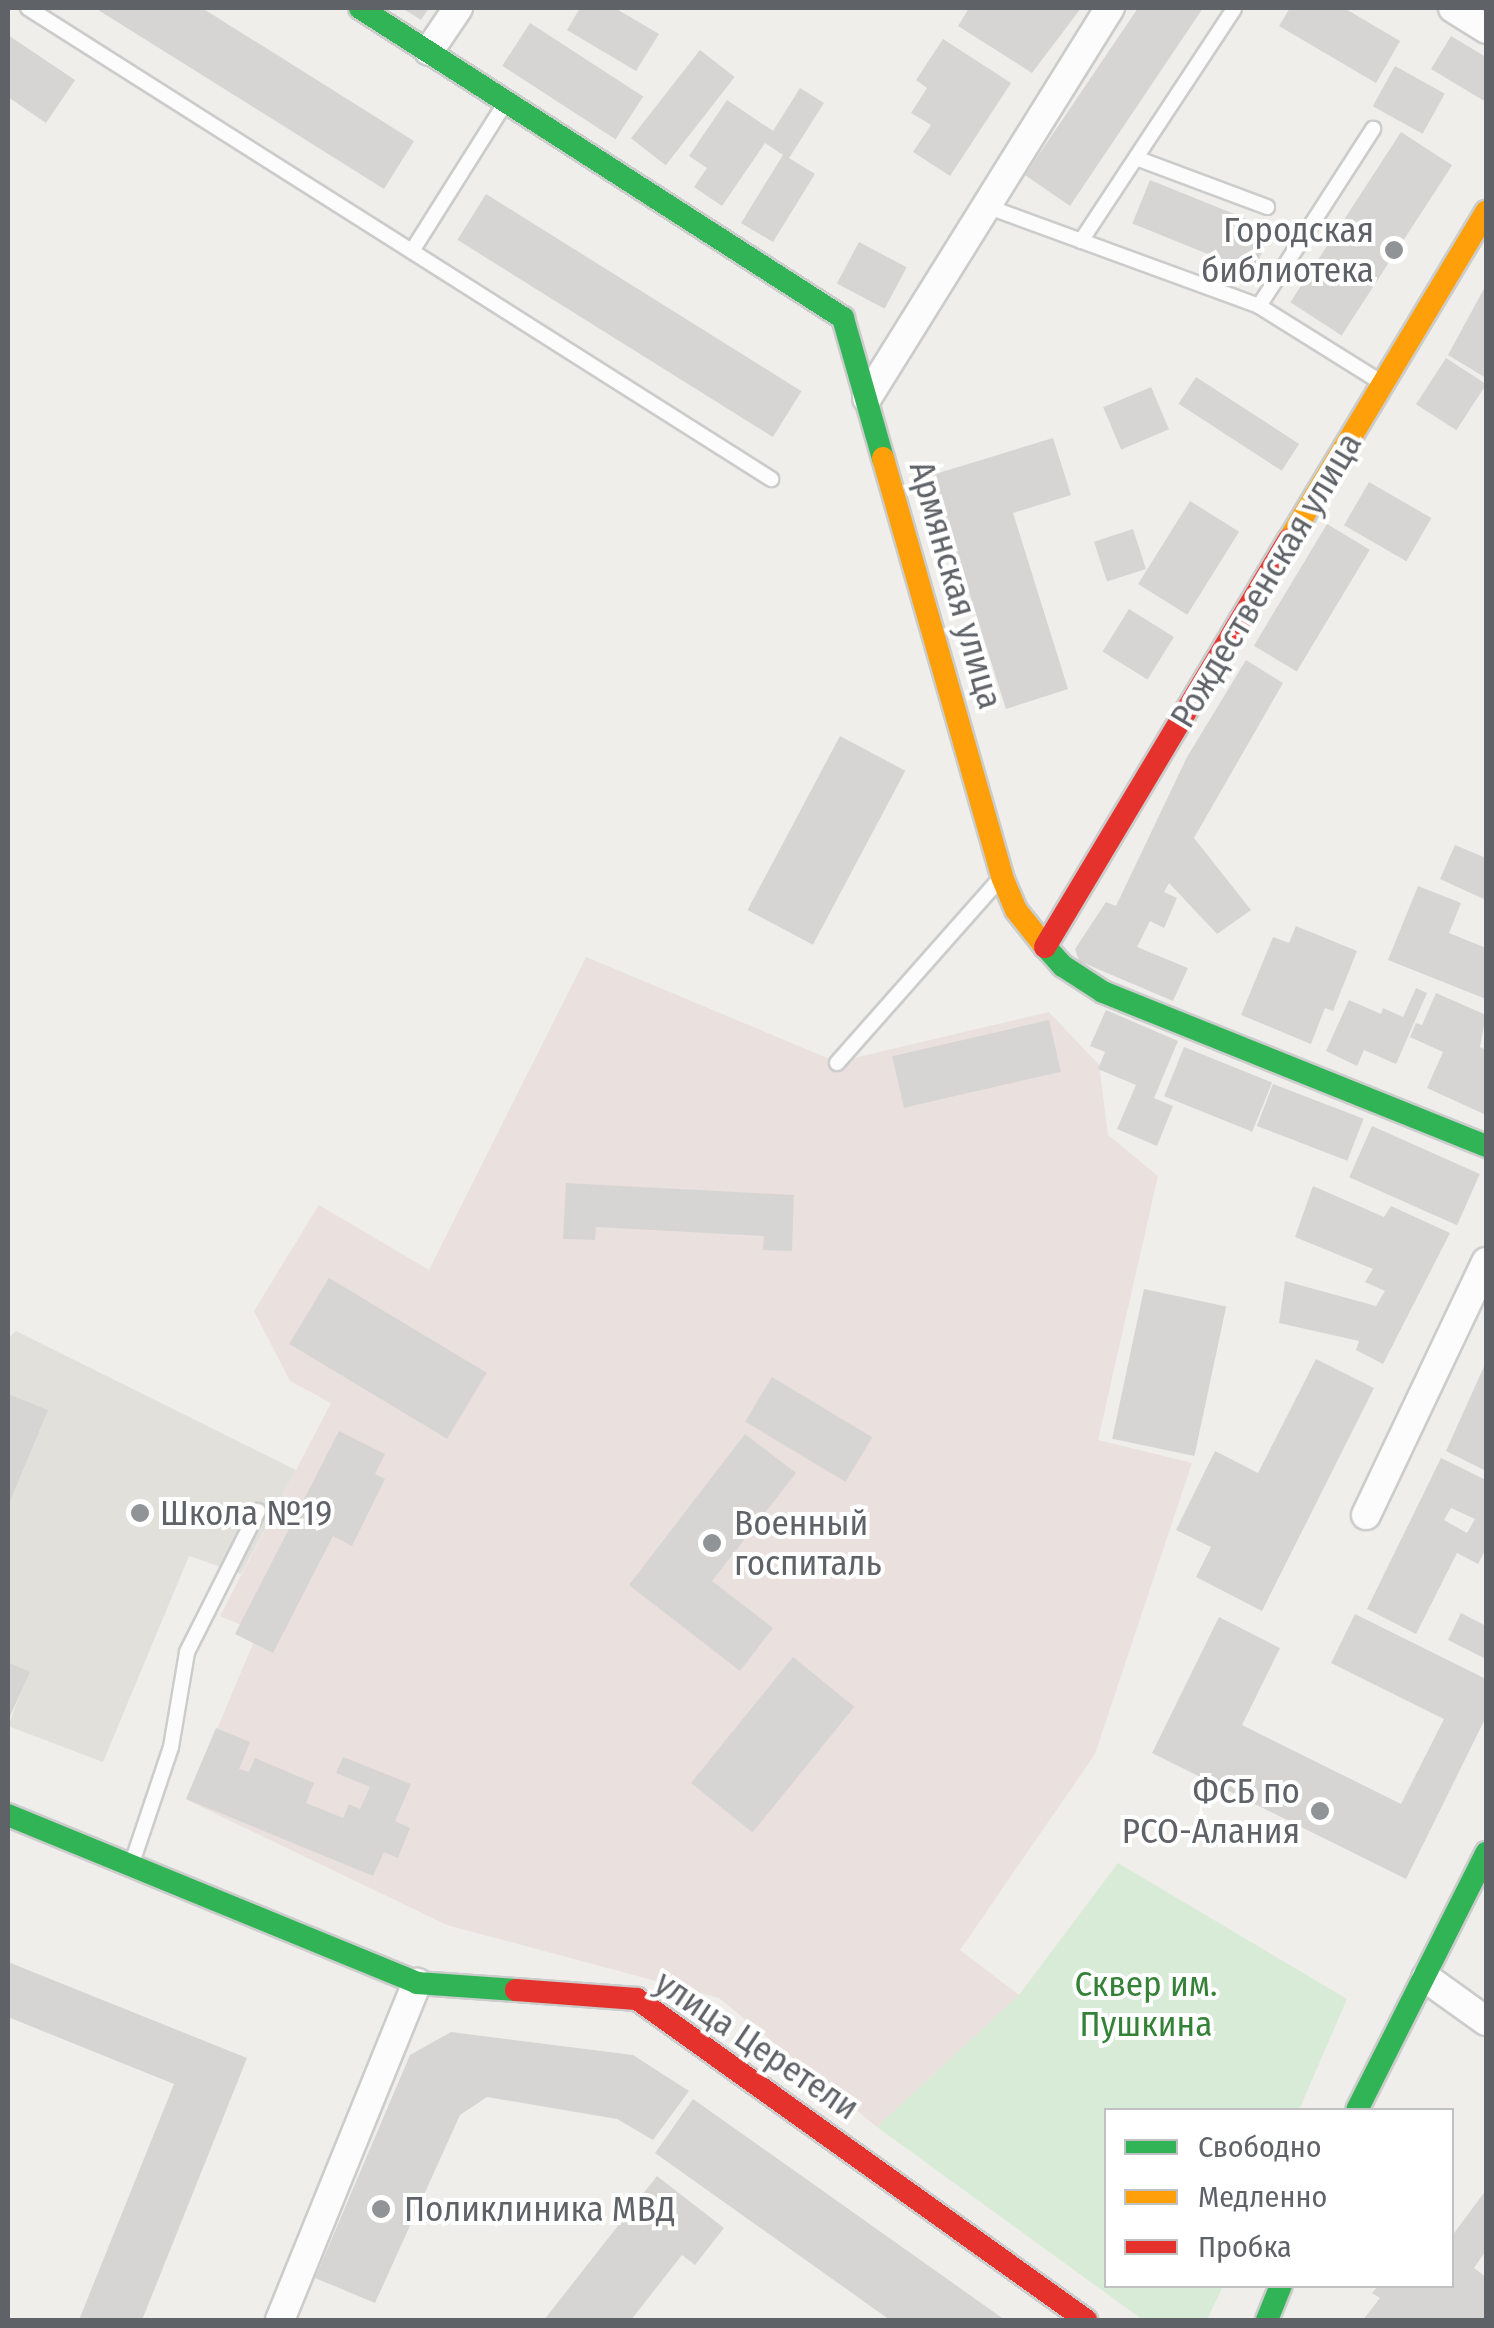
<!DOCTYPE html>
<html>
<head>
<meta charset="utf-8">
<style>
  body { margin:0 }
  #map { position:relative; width:1494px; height:2328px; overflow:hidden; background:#efeeea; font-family:"Fira Sans Condensed",sans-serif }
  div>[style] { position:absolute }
  .education>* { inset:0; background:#e2e0da }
  .medical>* { inset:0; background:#eae0de }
  .green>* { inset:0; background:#d8ebd6 }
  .building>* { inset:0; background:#d6d5d3; transform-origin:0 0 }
  .roads { filter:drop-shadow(2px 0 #cbcccc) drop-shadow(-2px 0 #cbcccc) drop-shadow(0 2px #cbcccc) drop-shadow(0 -2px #cbcccc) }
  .lane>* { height:14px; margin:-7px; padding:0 7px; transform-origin:7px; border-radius:7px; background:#fdfcfc }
  .street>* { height:28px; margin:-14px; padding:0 14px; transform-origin:14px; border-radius:14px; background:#fdfcfc }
  .fast>* { height:22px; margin:-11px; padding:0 11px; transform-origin:11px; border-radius:11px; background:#30b455 }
  .slow>* { height:22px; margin:-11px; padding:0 11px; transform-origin:11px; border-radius:11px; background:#ff9f0a }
  .jam>* { height:22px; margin:-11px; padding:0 11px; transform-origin:11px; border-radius:11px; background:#e5322d }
  .dots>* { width:28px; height:28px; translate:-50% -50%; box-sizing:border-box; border:5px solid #fff; border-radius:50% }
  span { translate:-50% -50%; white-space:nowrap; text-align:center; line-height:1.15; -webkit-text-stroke:8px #fff; paint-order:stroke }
  .poi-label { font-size:35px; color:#5f6368 }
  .right { translate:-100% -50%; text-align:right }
  .left { translate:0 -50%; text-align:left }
  .street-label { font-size:35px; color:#5f6368 }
  .park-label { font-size:35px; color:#348238 }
  .frame { position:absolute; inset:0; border:10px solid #5f6368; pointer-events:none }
  .legend { position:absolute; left:1104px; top:2108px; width:350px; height:180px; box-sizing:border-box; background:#fff; border:2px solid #bfc1c3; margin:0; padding:12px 18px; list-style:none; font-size:30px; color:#5f6368 }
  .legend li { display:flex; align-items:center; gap:20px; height:50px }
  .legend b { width:50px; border:2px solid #bfc1c3 }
</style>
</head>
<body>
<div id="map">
  <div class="education">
    <i style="clip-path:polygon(16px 1331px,296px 1470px,241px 1574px,189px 1556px,103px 1762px,8px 1726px,29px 1672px,8px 1662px,8px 1338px)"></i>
  </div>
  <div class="medical">
    <i style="clip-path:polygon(586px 957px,837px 1062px,1049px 1012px,1099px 1065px,1108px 1135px,1158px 1176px,1098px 1440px,1192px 1463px,1095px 1754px,960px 1950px,1019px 1995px,877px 2127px,719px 1998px,447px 1925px,187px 1800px,258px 1632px,220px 1616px,331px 1403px,290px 1381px,254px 1311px,319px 1205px,429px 1270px)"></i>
  </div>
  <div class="green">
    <i style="clip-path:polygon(1118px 1863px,1347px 1999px,1299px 2110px,1106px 2110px,1106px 2286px,1223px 2286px,1207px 2320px,1143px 2320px,877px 2127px,1019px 1995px)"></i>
  </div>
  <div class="building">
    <i style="clip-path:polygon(95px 8px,202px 8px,414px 141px,384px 189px)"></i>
    <i style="clip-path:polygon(402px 8px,429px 8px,421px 20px)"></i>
    <i style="clip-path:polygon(580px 8px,615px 8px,659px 34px,636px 71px,567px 30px)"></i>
    <i style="clip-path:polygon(969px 8px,1081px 8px,1032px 73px,958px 26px)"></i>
    <i style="clip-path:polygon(1138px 8px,1203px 8px,1070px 206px,1025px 175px)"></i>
    <i style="clip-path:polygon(1290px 8px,1344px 8px,1400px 41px,1376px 83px,1279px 26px)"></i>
    <i style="left:530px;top:23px;width:135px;height:51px;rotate:33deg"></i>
    <i style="clip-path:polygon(8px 35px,75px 80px,46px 123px,8px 97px)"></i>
    <i style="clip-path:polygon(1451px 36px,1486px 57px,1486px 102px,1431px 69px)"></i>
    <i style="clip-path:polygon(943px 39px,1011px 83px,950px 176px,913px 152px,931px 125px,911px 113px,927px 88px,916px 80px)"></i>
    <i style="left:700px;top:50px;width:44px;height:112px;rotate:38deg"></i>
    <i style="left:1395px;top:66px;width:57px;height:46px;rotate:29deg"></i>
    <i style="clip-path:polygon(800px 88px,824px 103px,789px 158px,815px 174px,773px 242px,741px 223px,783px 155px,765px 143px,722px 206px,694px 187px,707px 168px,689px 156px,727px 100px,773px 131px)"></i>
    <i style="left:1401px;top:132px;width:61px;height:203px;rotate:33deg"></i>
    <i style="left:1150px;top:180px;width:131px;height:47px;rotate:22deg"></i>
    <i style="left:486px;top:194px;width:372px;height:54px;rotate:32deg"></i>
    <i style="left:859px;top:242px;width:54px;height:47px;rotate:28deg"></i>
    <i style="clip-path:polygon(1486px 285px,1486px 378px,1448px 355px)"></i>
    <i style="left:1446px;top:358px;width:48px;height:55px;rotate:33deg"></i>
    <i style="left:1196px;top:377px;width:123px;height:32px;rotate:33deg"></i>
    <i style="left:1151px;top:387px;width:46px;height:52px;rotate:67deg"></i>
    <i style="clip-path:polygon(1053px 438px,1071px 495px,1013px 513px,1068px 689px,1006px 709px,932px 475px)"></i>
    <i style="left:1369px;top:482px;width:72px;height:50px;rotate:30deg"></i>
    <i style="left:1190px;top:501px;width:58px;height:98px;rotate:32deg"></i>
    <i style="left:1327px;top:524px;width:50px;height:142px;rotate:31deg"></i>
    <i style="left:1133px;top:529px;width:42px;height:41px;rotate:72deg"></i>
    <i style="left:1129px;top:609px;width:53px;height:50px;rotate:32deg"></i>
    <i style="clip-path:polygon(1246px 660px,1283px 683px,1194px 838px,1251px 910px,1217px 934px,1169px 883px,1164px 892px,1177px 898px,1164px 928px,1150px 921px,1137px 947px,1188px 968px,1173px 1001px,1079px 961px,1075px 949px,1106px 902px,1116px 906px,1187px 757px)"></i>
    <i style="left:840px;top:736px;width:74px;height:197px;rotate:28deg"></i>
    <i style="clip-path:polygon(1455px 845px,1486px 858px,1486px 900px,1440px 879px)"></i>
    <i style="clip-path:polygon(1418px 886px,1461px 903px,1449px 933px,1486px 948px,1486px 999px,1388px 960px)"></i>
    <i style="clip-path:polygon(1296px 926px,1357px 951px,1333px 1011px,1325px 1008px,1311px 1044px,1241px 1015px,1273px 937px,1289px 943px)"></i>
    <i style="clip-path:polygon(1416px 988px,1427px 993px,1396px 1064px,1364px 1050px,1357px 1066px,1326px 1051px,1349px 1000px,1381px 1014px,1383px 1008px,1403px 1017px)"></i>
    <i style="clip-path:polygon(1436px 993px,1486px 1015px,1480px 1047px,1486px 1050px,1486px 1115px,1427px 1088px,1443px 1052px,1410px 1037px,1416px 1023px,1422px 1025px)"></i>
    <i style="clip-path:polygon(1106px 1010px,1178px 1041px,1154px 1098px,1173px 1106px,1157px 1146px,1117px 1129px,1136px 1085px,1098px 1069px,1105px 1052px,1090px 1046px)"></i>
    <i style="left:1049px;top:1020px;width:53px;height:161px;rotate:77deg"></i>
    <i style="left:1184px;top:1047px;width:95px;height:53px;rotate:22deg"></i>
    <i style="left:1273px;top:1084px;width:97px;height:45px;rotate:21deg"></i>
    <i style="left:1372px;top:1126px;width:118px;height:56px;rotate:24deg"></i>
    <i style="clip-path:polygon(566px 1183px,794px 1195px,792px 1251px,763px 1250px,764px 1236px,596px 1227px,595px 1240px,563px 1239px)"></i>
    <i style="clip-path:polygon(1313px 1186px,1384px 1217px,1391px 1206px,1450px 1233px,1383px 1364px,1356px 1350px,1359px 1341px,1279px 1323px,1285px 1281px,1376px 1306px,1385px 1291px,1365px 1282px,1373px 1269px,1295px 1237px)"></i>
    <i style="left:329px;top:1278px;width:184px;height:77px;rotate:31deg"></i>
    <i style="left:1144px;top:1289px;width:84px;height:153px;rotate:12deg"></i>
    <i style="clip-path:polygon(1316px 1359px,1374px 1388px,1262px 1611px,1196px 1577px,1211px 1547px,1176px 1530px,1215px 1451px,1258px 1473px)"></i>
    <i style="clip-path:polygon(1486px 1362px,1486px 1471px,1446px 1451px)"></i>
    <i style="left:772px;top:1377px;width:117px;height:52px;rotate:31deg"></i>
    <i style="clip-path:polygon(8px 1394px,48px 1410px,8px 1506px)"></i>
    <i style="clip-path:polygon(339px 1431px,385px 1454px,375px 1474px,385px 1479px,352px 1546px,333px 1536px,273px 1653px,235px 1634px)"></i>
    <i style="clip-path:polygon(745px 1434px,796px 1473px,712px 1581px,773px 1628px,740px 1671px,629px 1585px)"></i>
    <i style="clip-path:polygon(evenodd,1441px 1458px,1486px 1480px,1486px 1549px,1478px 1564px,1457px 1553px,1416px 1634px,1367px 1609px,1441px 1458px,1451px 1508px,1475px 1519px,1467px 1533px,1444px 1520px,1451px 1508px)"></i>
    <i style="clip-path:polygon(1461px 1613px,1486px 1626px,1486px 1659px,1448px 1640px)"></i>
    <i style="clip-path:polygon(1355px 1614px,1486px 1679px,1486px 1717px,1406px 1879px,1152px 1753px,1219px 1617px,1280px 1648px,1242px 1725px,1401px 1804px,1444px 1719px,1331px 1663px)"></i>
    <i style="left:793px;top:1657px;width:79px;height:162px;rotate:39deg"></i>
    <i style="clip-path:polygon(8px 1662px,30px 1672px,8px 1721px)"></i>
    <i style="clip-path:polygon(216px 1728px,250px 1742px,239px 1769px,249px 1772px,255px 1758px,314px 1783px,306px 1803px,343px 1818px,349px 1804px,360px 1809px,370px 1787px,336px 1773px,343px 1757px,411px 1784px,395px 1821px,410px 1828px,398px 1858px,384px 1852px,373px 1876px,186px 1799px)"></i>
    <i style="clip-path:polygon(8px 1962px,247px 2058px,142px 2320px,79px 2320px,174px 2084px,8px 2017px)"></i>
    <i style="clip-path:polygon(451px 2032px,633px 2055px,689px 2091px,653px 2140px,617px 2119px,487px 2097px,460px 2115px,375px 2303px,315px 2278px,410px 2055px)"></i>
    <i style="clip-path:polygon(693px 2099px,998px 2315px,1005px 2320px,890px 2320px,655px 2153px)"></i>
    <i style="clip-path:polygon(657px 2176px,724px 2228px,695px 2265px,682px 2255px,631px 2320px,544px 2320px)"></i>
    <i style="clip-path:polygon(1486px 2190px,1486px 2251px,1474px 2268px,1486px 2277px,1486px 2320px,1363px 2320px,1380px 2298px,1372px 2293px,1378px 2286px,1452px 2286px,1452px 2236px)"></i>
  </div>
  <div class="roads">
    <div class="lane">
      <i style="left:28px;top:8px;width:880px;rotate:32.37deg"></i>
      <i style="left:1136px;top:158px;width:140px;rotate:20.5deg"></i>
      <i style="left:986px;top:206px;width:291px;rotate:20.1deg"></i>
      <i style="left:1259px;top:306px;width:142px;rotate:32deg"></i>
      <i style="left:1081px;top:241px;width:278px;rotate:-56.6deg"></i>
      <i style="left:412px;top:251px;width:173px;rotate:-57.8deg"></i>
      <i style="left:1259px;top:306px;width:211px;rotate:-57.2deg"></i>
      <i style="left:837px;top:1063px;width:244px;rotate:-48.5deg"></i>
      <i style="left:133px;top:1860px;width:119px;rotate:-71.4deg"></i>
      <i style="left:171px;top:1747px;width:96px;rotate:-80.4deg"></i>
      <i style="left:187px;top:1652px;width:158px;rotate:-63.3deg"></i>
    </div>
    <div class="street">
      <i style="left:1453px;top:8px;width:39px;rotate:32deg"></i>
      <i style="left:429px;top:51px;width:52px;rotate:-56deg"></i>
      <i style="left:867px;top:398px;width:460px;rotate:-58.1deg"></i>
      <i style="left:1366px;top:1515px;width:280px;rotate:-64.6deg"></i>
      <i style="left:1426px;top:1978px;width:74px;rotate:35.6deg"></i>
      <i style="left:280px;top:2320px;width:364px;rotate:-67.9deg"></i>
    </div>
    <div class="fast">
      <i style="left:360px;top:8px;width:574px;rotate:32.69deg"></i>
      <i style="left:843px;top:318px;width:146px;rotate:74.1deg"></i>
      <i style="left:1043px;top:944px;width:30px;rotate:48deg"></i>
      <i style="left:1063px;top:966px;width:48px;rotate:33deg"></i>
      <i style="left:1103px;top:992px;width:413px;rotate:21.9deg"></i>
      <i style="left:8px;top:1815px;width:442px;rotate:22.3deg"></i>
      <i style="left:417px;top:1983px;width:99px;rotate:4deg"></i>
      <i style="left:1357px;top:2110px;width:288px;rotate:-63.3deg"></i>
      <i style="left:1267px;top:2320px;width:37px;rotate:-68deg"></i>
    </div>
    <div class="slow">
      <i style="left:883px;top:458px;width:436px;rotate:74.1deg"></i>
      <i style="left:1002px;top:877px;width:36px;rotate:67deg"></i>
      <i style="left:1016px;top:910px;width:43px;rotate:51.5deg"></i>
      <i style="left:1289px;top:540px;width:383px;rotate:-59deg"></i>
    </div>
    <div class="jam">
      <i style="left:1045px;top:947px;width:475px;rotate:-59.1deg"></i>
      <i style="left:516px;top:1990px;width:121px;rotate:4.3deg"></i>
      <i style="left:637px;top:1999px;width:552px;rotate:35.56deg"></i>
    </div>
  </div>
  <div class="dots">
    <i style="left:1394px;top:250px;background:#919496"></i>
    <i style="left:140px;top:1513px;background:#919496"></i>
    <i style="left:712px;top:1543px;background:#919496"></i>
    <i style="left:1320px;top:1811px;background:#919496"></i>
    <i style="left:381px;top:2209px;background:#919496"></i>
  </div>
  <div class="poi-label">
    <span class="right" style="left:1374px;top:250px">Городская<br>библиотека</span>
    <span class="left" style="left:160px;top:1513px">Школа №19</span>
    <span class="left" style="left:734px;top:1543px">Военный<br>госпиталь</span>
    <span class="right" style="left:1300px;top:1811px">ФСБ по<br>РСО-Алания</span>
    <span class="left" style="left:404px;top:2209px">Поликлиника МВД</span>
  </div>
  <div class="street-label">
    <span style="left:1266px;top:580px;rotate:-59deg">Рождественская улица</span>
    <span style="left:956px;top:585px;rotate:74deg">Армянская улица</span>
    <span style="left:757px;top:2045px;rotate:34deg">улица Церетели</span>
  </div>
  <div class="park-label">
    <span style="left:1146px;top:2004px">Сквер им.<br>Пушкина</span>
  </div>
  <div class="frame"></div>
  <ul class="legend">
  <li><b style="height:12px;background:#30b455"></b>Свободно</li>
  <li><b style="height:12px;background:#ff9f0a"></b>Медленно</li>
  <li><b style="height:12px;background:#e5322d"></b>Пробка</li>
  </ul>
</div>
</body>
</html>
